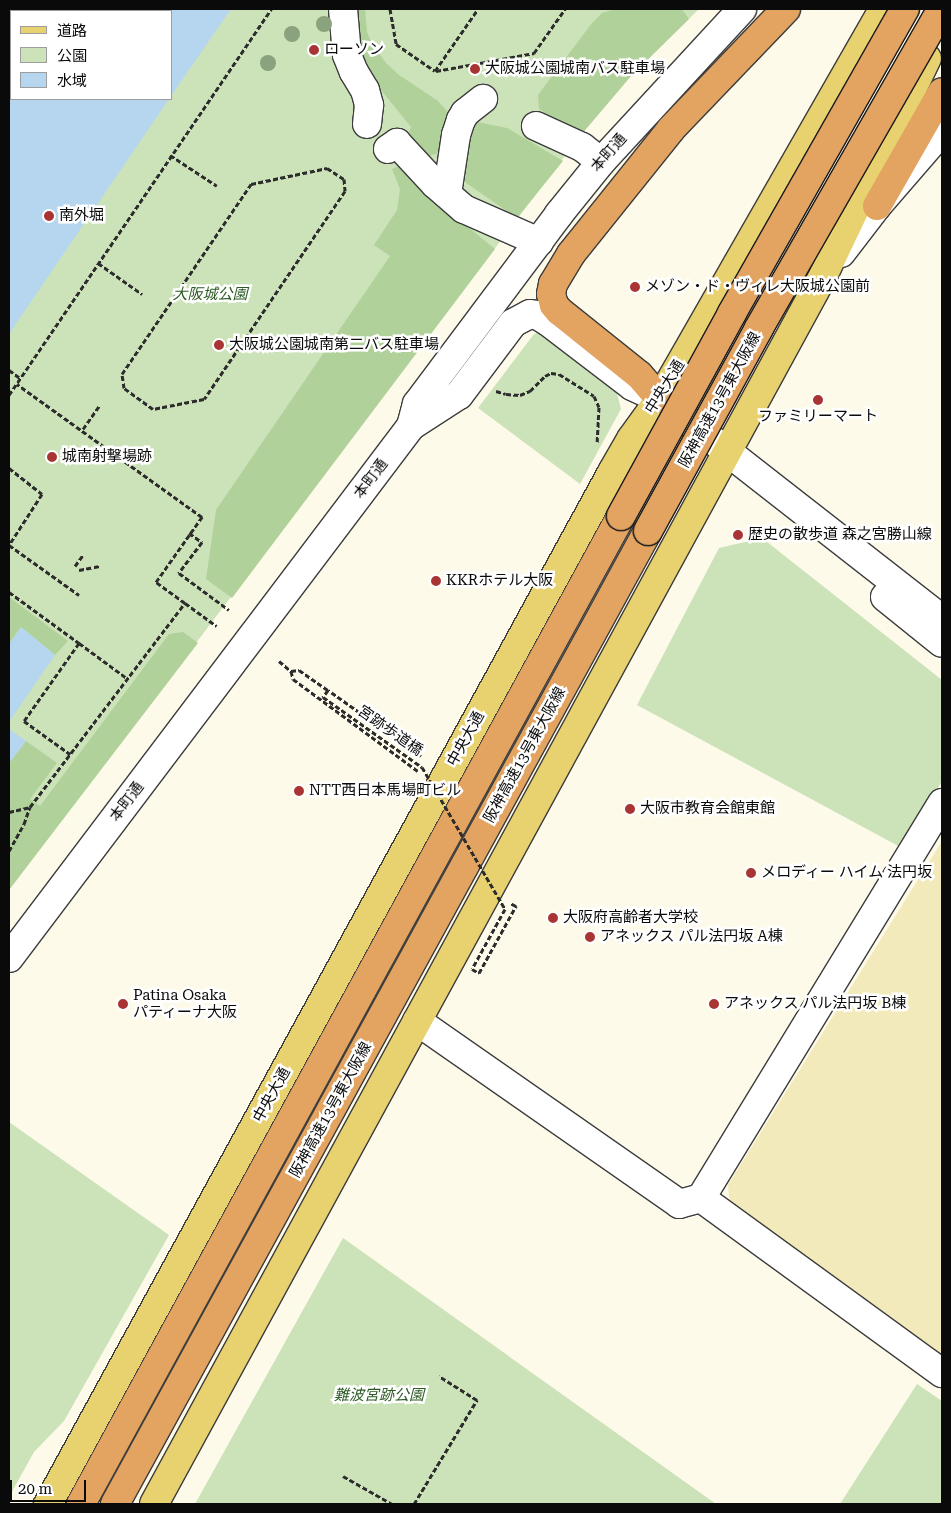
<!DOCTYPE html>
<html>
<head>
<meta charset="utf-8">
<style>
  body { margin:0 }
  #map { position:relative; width:951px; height:1513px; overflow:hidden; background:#fdfaea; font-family:"Roboto Serif","Noto Sans JP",serif }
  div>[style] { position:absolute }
  .green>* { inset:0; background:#cce2b9 }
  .forest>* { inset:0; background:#b0d19a }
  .sand>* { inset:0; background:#f3eabc }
  .water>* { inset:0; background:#b5d6ee }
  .path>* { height:3px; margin-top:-1.5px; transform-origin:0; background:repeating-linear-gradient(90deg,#2c2c2c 0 5px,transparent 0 7.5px) }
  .roads { filter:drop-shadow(1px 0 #3d3d3d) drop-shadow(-1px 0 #3d3d3d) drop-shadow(0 1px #3d3d3d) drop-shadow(0 -1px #3d3d3d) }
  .minor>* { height:28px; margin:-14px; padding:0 14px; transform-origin:14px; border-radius:14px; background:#fff }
  .major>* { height:28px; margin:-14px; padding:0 14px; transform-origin:14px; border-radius:14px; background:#e8d16f }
  .highway>* { height:28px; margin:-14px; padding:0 14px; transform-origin:14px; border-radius:14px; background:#e3a462 }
  .path-bridge>* { height:3px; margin-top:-1.5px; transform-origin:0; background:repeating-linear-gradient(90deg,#2c2c2c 0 5px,transparent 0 7.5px) }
  .bridges { filter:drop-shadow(1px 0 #1b1b1b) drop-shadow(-1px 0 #1b1b1b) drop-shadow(0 1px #1b1b1b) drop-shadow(0 -1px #1b1b1b) }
  .highway-bridge>* { height:28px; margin:-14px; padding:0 14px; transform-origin:14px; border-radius:14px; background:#e3a462 }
  .trees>* { width:16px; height:16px; margin:-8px; border-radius:50%; background:#8aa27d }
  .dots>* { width:14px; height:14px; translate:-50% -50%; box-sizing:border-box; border:2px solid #fff; border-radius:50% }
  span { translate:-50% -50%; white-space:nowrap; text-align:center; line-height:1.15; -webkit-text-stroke:5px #fff; paint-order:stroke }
  .poi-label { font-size:15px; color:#0a0a0a }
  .left { translate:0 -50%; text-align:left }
  .street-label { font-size:15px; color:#0a0a0a }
  .park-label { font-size:15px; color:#2c5a23; font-style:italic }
  .frame { position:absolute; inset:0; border:10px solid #0a0a0a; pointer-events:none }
  .legend { position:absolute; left:10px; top:10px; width:162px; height:90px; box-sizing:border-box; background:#fff; border:1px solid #9d9d9d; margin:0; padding:6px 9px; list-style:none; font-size:15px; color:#0a0a0a }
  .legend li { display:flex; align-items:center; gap:10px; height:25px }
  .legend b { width:25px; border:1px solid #9d9d9d }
  .scale { position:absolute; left:10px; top:1480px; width:76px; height:22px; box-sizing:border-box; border:2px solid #0a0a0a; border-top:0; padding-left:6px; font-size:15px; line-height:18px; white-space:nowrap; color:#0a0a0a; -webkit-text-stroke:4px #fff; paint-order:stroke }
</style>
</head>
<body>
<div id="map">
  <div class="green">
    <i style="clip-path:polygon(evenodd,9px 9px,699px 9px,631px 76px,580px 136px,9px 890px,9px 9px,11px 11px,171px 11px,171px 99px,11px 99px,11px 11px)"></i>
    <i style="clip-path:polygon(538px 333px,617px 393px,621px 409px,580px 484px,478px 408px,534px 334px)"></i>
    <i style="clip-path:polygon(762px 538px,942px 680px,942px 781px,902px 848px,637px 705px,719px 548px)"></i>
    <i style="clip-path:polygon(9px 1122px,169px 1235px,64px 1421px,34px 1452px,9px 1497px)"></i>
    <i style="clip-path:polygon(343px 1238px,716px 1504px,195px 1504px)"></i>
    <i style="clip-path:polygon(917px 1384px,942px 1401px,942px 1504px,840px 1504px)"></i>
  </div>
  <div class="forest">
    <i style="clip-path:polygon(357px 9px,365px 9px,367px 32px,372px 44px,386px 63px,399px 75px,438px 101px,447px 111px,450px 120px,444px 147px,436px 154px,428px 156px,413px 145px,409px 132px,411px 127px,368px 74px,358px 44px)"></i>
    <i style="clip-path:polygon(616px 9px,682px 9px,689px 19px,631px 76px,580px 136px,539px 109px,538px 95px,592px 23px,602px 13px)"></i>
    <i style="clip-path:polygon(477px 122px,507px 128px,563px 161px,517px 218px,462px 180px,460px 160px)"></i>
    <i style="clip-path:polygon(401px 165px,405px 166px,410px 180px,495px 249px,232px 598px,206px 579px,216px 510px,390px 256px,374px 245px,397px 210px,400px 189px,392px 169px)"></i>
    <i style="clip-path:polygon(9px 597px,68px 641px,55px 655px,21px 627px,9px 644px)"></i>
    <i style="clip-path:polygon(183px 632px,198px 643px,9px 890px,9px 763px,26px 741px,57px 763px,30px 799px,40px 806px,169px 634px)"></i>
  </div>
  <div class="sand">
    <i style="clip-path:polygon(942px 841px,942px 1360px,730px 1207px,728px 1185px)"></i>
  </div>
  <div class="water">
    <i style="clip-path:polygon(9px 9px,231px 9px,171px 96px,171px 11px,11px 11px,11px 99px,169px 99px,9px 334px)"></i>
    <i style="clip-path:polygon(21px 627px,55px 655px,9px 722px,9px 644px)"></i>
    <i style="clip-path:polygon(9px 729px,26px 741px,9px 763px)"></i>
  </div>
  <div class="path">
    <i style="left:390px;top:9px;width:36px;rotate:80deg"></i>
    <i style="left:396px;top:44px;width:47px;rotate:34.7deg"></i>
    <i style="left:435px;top:71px;width:75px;rotate:-55.3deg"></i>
    <i style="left:436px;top:71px;width:100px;rotate:-10.4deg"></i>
    <i style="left:534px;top:53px;width:54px;rotate:-54.8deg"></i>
    <i style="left:170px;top:155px;width:56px;rotate:33.4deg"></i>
    <i style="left:327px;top:168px;width:20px;rotate:33deg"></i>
    <i style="left:344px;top:179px;width:12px;rotate:85deg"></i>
    <i style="left:345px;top:191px;width:251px;rotate:124.1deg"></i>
    <i style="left:204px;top:399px;width:52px;rotate:168.9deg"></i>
    <i style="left:153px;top:409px;width:36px;rotate:-144deg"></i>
    <i style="left:124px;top:388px;width:14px;rotate:-98deg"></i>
    <i style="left:122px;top:374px;width:230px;rotate:-55.8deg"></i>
    <i style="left:251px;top:184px;width:78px;rotate:-11.9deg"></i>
    <i style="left:98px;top:263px;width:54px;rotate:35.2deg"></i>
    <i style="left:9px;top:370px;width:14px;rotate:36deg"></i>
    <i style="left:496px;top:391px;width:10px;rotate:17deg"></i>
    <i style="left:506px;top:394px;width:14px;rotate:4deg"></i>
    <i style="left:520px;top:395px;width:11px;rotate:-22deg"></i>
    <i style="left:530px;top:391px;width:21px;rotate:-45deg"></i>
    <i style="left:545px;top:376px;width:7px;rotate:-27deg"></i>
    <i style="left:551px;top:373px;width:8px;rotate:7deg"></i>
    <i style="left:559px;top:374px;width:41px;rotate:32.2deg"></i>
    <i style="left:594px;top:396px;width:12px;rotate:66deg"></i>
    <i style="left:599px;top:407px;width:36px;rotate:93deg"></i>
    <i style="left:9px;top:395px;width:467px;rotate:-55.8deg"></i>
    <i style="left:83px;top:429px;width:28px;rotate:-55deg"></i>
    <i style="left:9px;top:468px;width:42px;rotate:38.2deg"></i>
    <i style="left:42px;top:494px;width:61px;rotate:122.9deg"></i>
    <i style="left:189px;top:533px;width:16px;rotate:35deg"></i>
    <i style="left:202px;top:542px;width:39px;rotate:127deg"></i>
    <i style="left:179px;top:573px;width:62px;rotate:36.5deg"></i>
    <i style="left:9px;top:545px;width:86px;rotate:35.5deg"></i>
    <i style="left:75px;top:566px;width:14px;rotate:-54deg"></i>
    <i style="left:79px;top:570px;width:21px;rotate:-11deg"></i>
    <i style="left:9px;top:592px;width:87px;rotate:36.1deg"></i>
    <i style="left:79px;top:643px;width:95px;rotate:125.2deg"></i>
    <i style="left:24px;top:721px;width:57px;rotate:35.7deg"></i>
    <i style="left:185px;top:603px;width:39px;rotate:36deg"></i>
    <i style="left:79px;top:643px;width:61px;rotate:36.3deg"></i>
    <i style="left:279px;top:661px;width:16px;rotate:40deg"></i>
    <i style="left:291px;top:671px;width:8px;rotate:76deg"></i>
    <i style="left:293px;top:679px;width:155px;rotate:36.4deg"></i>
    <i style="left:291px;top:671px;width:8px;rotate:-7deg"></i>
    <i style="left:299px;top:670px;width:35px;rotate:35deg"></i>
    <i style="left:9px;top:812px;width:22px;rotate:-13deg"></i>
    <i style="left:9px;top:851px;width:31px;rotate:-61deg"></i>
    <i style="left:24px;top:824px;width:18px;rotate:-71deg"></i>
    <i style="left:30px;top:807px;width:256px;rotate:-52.8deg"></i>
    <i style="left:185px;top:603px;width:36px;rotate:-144deg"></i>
    <i style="left:156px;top:582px;width:80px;rotate:-54.7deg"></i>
    <i style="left:202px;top:517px;width:228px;rotate:-144.3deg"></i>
    <i style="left:479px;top:973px;width:77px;rotate:-61.1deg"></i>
    <i style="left:516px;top:906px;width:7px;rotate:-153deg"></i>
    <i style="left:343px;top:1476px;width:56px;rotate:29.7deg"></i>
    <i style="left:414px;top:1504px;width:122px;rotate:-58.8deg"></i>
    <i style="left:477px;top:1400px;width:45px;rotate:-147.7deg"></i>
  </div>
  <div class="roads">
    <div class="minor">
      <i style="left:343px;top:9px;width:46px;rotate:85deg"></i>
      <i style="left:347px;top:55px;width:18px;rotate:68deg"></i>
      <i style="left:354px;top:72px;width:21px;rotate:59deg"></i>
      <i style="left:365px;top:90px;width:16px;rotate:75deg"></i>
      <i style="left:369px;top:105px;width:19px;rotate:96deg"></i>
      <i style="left:536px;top:126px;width:51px;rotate:24.5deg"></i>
      <i style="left:582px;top:147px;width:24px;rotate:38deg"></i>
      <i style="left:388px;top:149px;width:11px;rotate:-34deg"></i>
      <i style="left:397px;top:143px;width:56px;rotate:47.2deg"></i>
      <i style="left:435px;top:184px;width:38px;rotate:41deg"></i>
      <i style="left:464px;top:209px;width:82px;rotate:23.7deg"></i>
      <i style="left:447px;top:194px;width:60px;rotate:-81.3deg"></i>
      <i style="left:456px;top:135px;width:16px;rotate:-72deg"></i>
      <i style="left:461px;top:120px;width:8px;rotate:-60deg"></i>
      <i style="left:465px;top:113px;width:23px;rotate:-38deg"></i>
      <i style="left:841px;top:253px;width:59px;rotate:-52.5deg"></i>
      <i style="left:877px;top:206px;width:99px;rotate:-49.1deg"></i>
      <i style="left:411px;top:426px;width:57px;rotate:-32.9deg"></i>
      <i style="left:459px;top:395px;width:90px;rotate:-53.1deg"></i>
      <i style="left:513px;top:323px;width:19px;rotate:-28deg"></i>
      <i style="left:530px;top:314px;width:7px;rotate:8deg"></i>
      <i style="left:537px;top:315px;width:12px;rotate:31deg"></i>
      <i style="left:547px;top:321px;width:107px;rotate:37.4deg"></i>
      <i style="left:632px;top:386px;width:31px;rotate:25deg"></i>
      <i style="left:660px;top:399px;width:358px;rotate:38deg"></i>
      <i style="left:885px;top:597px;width:73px;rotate:38.9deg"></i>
      <i style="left:9px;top:958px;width:667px;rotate:-52.92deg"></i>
      <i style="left:411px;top:426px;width:23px;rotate:-75deg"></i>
      <i style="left:417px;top:404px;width:237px;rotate:-53.2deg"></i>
      <i style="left:559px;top:214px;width:67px;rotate:-51.1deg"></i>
      <i style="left:601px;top:162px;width:208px;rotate:-47.3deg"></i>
      <i style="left:417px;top:1021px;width:320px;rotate:34.9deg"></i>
      <i style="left:679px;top:1204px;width:23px;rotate:-15deg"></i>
      <i style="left:701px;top:1198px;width:463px;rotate:-58.6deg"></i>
      <i style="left:701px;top:1198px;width:298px;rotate:36deg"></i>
    </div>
    <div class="major">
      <i style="left:48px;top:1504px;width:1176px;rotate:-61.34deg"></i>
      <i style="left:612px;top:472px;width:38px;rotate:-60deg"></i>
      <i style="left:631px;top:439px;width:49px;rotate:-54.1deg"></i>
      <i style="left:660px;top:399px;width:449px;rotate:-60.2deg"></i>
      <i style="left:154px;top:1504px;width:1401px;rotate:-61.42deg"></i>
      <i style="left:824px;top:274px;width:239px;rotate:-64.5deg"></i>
    </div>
    <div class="highway">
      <i style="left:877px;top:206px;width:131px;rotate:-60.3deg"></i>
      <i style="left:660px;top:399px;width:32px;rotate:-131deg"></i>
      <i style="left:639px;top:375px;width:102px;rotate:-141.3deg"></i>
      <i style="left:559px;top:311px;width:8px;rotate:-130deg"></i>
      <i style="left:554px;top:305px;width:11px;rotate:-105deg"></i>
      <i style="left:551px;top:294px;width:10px;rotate:-79deg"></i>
      <i style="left:553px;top:284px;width:35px;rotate:-59deg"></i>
      <i style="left:571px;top:254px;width:160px;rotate:-51.3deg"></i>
      <i style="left:671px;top:129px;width:166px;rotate:-46.2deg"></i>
      <i style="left:81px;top:1504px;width:1126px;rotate:-61.34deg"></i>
      <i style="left:115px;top:1504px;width:1109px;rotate:-61.29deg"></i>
    </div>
  </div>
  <div class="path-bridge">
    <i style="left:421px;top:756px;width:114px;rotate:-144.6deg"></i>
    <i style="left:328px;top:690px;width:9px;rotate:126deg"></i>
    <i style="left:323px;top:697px;width:121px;rotate:35.3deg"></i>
    <i style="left:422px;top:767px;width:164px;rotate:59.7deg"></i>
    <i style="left:505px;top:909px;width:68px;rotate:118.8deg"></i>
    <i style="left:472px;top:969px;width:8px;rotate:30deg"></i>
  </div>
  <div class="bridges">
    <div class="highway-bridge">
      <i style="left:621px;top:516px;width:231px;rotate:-61.3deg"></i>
      <i style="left:732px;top:313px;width:350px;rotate:-60.4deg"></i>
      <i style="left:648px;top:531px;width:231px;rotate:-61.3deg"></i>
      <i style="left:759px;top:328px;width:368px;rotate:-60.2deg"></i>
    </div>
  </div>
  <div class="trees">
    <i style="left:324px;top:24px"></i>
    <i style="left:292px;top:34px"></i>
    <i style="left:268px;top:63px"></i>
  </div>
  <div class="dots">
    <i style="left:314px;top:50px;background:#a93434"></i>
    <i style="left:475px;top:69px;background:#a93434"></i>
    <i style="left:49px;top:216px;background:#a93434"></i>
    <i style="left:635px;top:287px;background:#a93434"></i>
    <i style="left:219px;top:345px;background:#a93434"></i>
    <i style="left:818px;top:400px;background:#a93434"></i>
    <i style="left:52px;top:457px;background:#a93434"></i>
    <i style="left:738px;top:535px;background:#a93434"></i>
    <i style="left:436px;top:581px;background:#a93434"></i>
    <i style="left:299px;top:791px;background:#a93434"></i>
    <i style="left:630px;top:809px;background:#a93434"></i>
    <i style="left:751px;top:873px;background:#a93434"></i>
    <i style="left:553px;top:918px;background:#a93434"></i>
    <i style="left:590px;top:937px;background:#a93434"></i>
    <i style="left:123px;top:1004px;background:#a93434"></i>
    <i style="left:714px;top:1004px;background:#a93434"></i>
  </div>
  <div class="poi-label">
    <span class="left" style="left:324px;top:50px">ローソン</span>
    <span class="left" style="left:485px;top:69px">大阪城公園城南バス駐車場</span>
    <span class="left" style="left:59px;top:216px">南外堀</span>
    <span class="left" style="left:645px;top:287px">メゾン・ド・ヴィレ大阪城公園前</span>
    <span class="left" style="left:229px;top:345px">大阪城公園城南第二バス駐車場</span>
    <span style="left:818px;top:417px">ファミリーマート</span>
    <span class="left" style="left:62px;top:457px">城南射撃場跡</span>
    <span class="left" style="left:748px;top:535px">歴史の散歩道 森之宮勝山線</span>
    <span class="left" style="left:446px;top:581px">KKRホテル大阪</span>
    <span class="left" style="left:309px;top:791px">NTT西日本馬場町ビル</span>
    <span class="left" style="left:640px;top:809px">大阪市教育会館東館</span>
    <span class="left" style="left:761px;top:873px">メロディー ハイム 法円坂</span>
    <span class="left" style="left:563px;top:918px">大阪府高齢者大学校</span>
    <span class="left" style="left:600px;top:937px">アネックス パル法円坂 A棟</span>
    <span class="left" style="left:133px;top:1004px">Patina Osaka<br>パティーナ大阪</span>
    <span class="left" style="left:724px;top:1004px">アネックス パル法円坂 B棟</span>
  </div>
  <div class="street-label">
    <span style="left:609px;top:153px;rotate:-49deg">本町通</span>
    <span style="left:665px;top:387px;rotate:-58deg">中央大通</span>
    <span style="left:720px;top:400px;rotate:-61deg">阪神高速13号東大阪線</span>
    <span style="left:371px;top:479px;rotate:-53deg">本町通</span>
    <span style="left:390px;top:731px;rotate:35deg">宮跡歩道橋</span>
    <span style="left:466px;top:739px;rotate:-61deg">中央大通</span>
    <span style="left:525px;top:755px;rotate:-61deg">阪神高速13号東大阪線</span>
    <span style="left:127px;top:802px;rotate:-53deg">本町通</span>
    <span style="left:272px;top:1095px;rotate:-61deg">中央大通</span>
    <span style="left:331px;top:1110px;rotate:-61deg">阪神高速13号東大阪線</span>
  </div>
  <div class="park-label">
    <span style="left:210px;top:295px">大阪城公園</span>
    <span style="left:379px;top:1396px">難波宮跡公園</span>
  </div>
  <div class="frame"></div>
  <ul class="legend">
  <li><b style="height:6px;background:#e8d16f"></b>道路</li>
  <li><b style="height:14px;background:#cce2b9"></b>公園</li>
  <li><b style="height:14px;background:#b5d6ee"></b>水域</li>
  </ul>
  <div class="scale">20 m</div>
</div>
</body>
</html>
